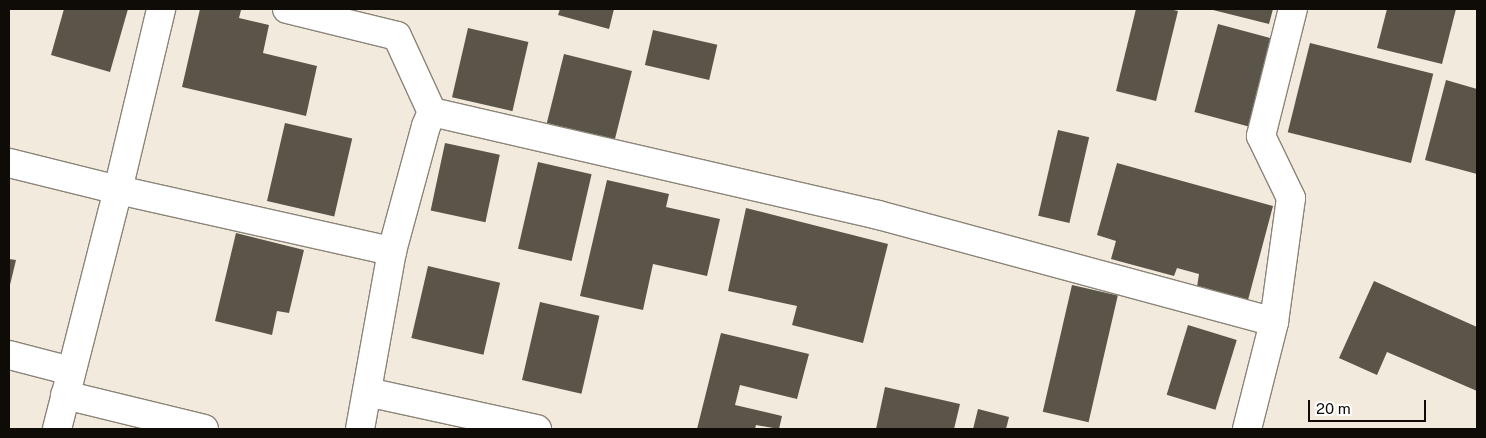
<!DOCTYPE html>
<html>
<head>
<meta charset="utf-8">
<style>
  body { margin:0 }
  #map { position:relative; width:1486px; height:438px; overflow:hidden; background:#f2eadd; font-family:"Public Sans",sans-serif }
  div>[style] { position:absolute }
  .building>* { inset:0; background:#5a5449; transform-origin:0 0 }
  .roads { filter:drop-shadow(1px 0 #8b8478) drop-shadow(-1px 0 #8b8478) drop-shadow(0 1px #8b8478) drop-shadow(0 -1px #8b8478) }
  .minor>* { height:28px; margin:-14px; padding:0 14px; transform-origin:14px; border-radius:14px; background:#fff }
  span { translate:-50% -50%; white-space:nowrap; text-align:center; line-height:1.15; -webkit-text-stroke:5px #fff; paint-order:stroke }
  .frame { position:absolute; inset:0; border:10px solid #0f0c08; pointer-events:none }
  .scale { position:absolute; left:1308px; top:400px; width:118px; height:22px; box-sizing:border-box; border:2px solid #0f0c08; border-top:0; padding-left:6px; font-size:15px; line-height:18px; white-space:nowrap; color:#0f0c08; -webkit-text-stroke:4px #fff; paint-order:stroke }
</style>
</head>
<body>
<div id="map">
  <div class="building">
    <i style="clip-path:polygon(64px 9px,128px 9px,110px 72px,51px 55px)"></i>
    <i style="clip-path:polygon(200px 9px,241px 10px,239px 18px,269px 25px,263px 53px,317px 66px,306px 116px,182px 87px)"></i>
    <i style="clip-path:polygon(560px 9px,614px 9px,609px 29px,558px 15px)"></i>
    <i style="clip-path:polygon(1136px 9px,1169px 9px,1178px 11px,1156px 101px,1116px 91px)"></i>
    <i style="clip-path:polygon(1209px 9px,1273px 9px,1269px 24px)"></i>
    <i style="clip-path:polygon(1387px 9px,1456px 9px,1442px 64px,1377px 48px)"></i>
    <i style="left:1218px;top:24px;width:60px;height:91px;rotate:15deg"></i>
    <i style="left:468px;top:28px;width:62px;height:71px;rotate:13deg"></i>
    <i style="left:653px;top:30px;width:66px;height:36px;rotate:13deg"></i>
    <i style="left:1310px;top:43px;width:127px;height:92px;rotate:14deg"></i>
    <i style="left:564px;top:54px;width:70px;height:71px;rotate:14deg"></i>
    <i style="clip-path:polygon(1446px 80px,1477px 89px,1477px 174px,1425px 160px)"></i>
    <i style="left:285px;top:123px;width:69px;height:80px;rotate:13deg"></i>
    <i style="left:1058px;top:130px;width:32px;height:88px;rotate:13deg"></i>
    <i style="left:445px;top:143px;width:56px;height:69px;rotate:12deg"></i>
    <i style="left:538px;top:162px;width:55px;height:89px;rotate:13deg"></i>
    <i style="clip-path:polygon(1117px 163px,1273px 206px,1248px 300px,1197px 287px,1199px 274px,1177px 268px,1174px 276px,1111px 259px,1116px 241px,1097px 235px)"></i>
    <i style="clip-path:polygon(607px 180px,669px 194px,666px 207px,720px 219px,707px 276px,653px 264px,643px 310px,580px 296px)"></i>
    <i style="clip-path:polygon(746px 208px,888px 244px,863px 343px,792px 325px,797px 306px,728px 291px)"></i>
    <i style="clip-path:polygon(236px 233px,304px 250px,289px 313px,277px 311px,272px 335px,215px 321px)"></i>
    <i style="clip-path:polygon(9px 259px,16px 260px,9px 289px)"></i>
    <i style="left:428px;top:266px;width:74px;height:74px;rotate:13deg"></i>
    <i style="clip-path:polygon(1374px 281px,1477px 327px,1477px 391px,1387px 352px,1377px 375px,1339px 358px)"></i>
    <i style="left:1072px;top:285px;width:47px;height:130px;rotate:13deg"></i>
    <i style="left:540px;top:302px;width:61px;height:80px;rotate:13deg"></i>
    <i style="left:1188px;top:325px;width:51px;height:73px;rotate:17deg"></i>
    <i style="clip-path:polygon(721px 333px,809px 354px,797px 399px,740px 385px,735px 405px,782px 416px,779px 429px,756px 425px,755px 429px,697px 429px)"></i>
    <i style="clip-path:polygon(885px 387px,960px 404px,954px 429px,876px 429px)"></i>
    <i style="clip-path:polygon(978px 409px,1009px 417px,1006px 429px,973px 429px)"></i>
  </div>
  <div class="roads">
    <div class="minor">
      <i style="left:287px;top:9px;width:113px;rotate:13.8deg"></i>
      <i style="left:397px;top:36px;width:84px;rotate:65.3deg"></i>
      <i style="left:9px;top:163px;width:112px;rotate:13.9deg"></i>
      <i style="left:118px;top:190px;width:281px;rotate:12.6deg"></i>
      <i style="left:9px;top:355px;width:64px;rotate:14.5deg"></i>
      <i style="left:367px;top:392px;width:174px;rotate:12.3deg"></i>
      <i style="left:65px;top:395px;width:143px;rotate:13.7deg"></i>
      <i style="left:57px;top:429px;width:247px;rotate:-75.7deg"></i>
      <i style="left:118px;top:190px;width:186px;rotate:-76.6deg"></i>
      <i style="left:360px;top:429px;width:181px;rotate:-79.8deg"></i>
      <i style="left:392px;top:251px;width:130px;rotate:-74.8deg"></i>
      <i style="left:426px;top:126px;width:15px;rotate:-67deg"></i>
      <i style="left:432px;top:112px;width:458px;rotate:13deg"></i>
      <i style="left:878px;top:215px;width:410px;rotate:15.1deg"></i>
      <i style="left:1247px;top:429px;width:110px;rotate:-75.8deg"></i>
      <i style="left:1274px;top:322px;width:125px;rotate:-82.2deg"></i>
      <i style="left:1291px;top:198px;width:69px;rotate:-115.8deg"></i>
      <i style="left:1261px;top:136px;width:131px;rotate:-75.9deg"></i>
    </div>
  </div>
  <div class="frame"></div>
  <div class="scale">20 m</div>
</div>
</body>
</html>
